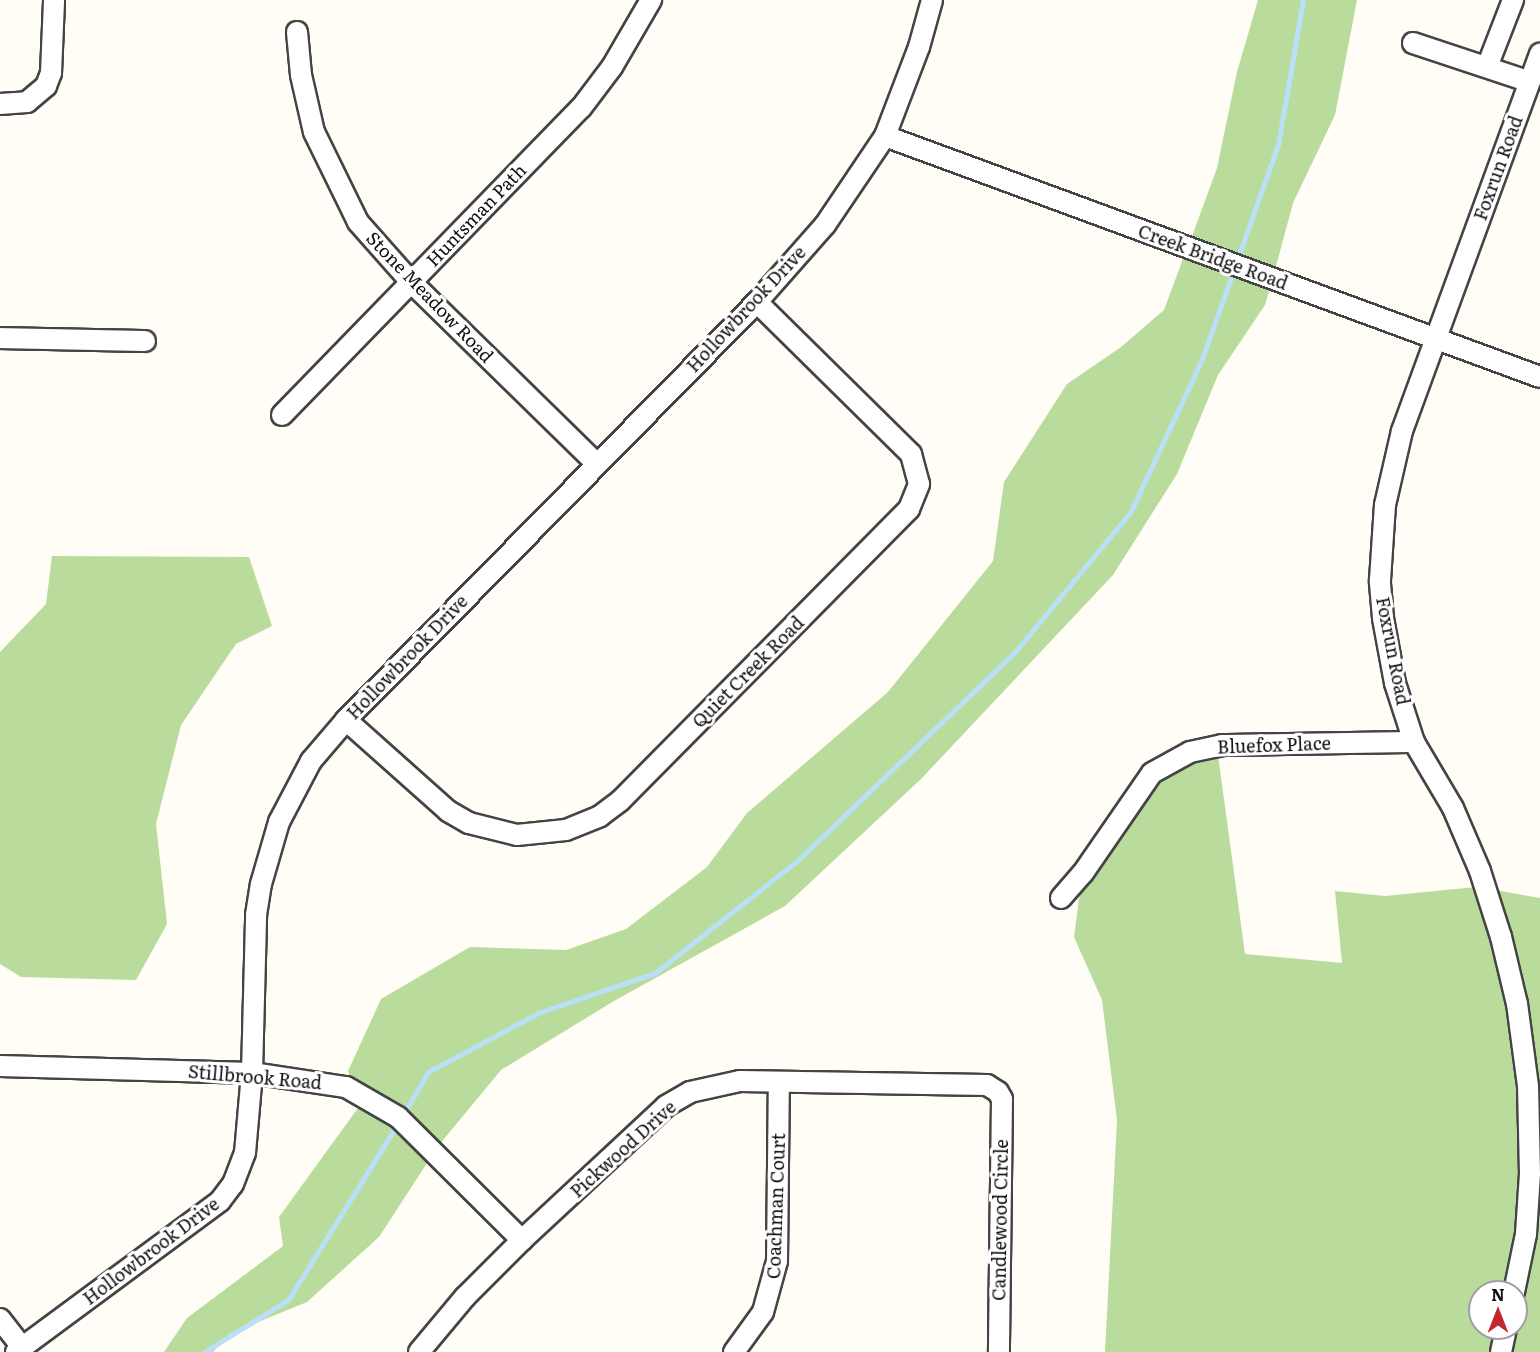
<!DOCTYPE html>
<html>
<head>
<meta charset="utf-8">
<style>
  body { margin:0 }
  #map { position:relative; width:1540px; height:1352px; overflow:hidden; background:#fffdf5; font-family:Literata,serif }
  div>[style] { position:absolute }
  .forest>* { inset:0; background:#b9dc9c }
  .stream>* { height:5px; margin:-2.5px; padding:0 2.5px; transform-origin:2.5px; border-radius:2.5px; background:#b9e0f7 }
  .roads { filter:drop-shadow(2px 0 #444) drop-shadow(-2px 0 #444) drop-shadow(0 2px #444) drop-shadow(0 -2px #444) }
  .minor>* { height:20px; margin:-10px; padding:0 10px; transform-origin:10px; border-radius:10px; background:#fff }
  span { translate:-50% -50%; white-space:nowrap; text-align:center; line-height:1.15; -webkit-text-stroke:6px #fff; paint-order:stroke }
  .street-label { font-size:18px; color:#111 }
  .north { position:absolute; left:1468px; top:1280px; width:60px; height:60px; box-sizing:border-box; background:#fff; border:2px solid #a0a0a0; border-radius:50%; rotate:0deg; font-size:16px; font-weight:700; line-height:24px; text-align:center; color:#111 }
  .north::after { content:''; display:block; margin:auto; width:21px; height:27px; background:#c4262e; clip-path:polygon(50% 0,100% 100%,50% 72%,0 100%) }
</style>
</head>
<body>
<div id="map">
  <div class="forest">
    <i style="clip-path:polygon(1258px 0,1357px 0,1335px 115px,1293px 203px,1275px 270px,1191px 239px,1217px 168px,1237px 72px)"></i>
    <i style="clip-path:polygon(1184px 256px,1270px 288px,1265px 305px,1218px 375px,1177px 474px,1113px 575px,921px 779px,785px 906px,614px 1001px,501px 1070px,439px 1145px,403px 1110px,350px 1078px,348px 1071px,381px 999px,470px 947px,566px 950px,626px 929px,707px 867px,747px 813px,888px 692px,993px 561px,1004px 482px,1067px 384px,1121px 347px,1164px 310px)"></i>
    <i style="clip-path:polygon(52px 556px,249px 557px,272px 626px,236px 644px,181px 725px,156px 824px,167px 924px,136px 980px,21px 977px,0 964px,0 652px,46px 604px)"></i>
    <i style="clip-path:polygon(1218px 755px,1245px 954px,1342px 963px,1335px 891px,1385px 896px,1476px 887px,1509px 1006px,1520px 1087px,1522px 1174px,1518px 1232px,1506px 1292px,1480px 1292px,1480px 1328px,1498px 1328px,1492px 1352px,1105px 1352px,1117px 1120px,1102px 1000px,1074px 937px,1080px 892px,1136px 807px,1165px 775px,1192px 761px)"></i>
    <i style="clip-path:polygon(1495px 890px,1540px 898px,1540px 1352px,1509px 1352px,1523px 1288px,1539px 1175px,1539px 1122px,1537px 1085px)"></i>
    <i style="clip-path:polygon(356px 1101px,393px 1125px,429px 1160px,379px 1237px,307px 1302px,229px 1334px,213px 1352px,164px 1352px,187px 1318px,283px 1246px,279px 1217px,358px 1108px)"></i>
  </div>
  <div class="stream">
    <i style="left:1237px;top:260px;width:122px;rotate:-70.4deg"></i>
    <i style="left:1278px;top:145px;width:147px;rotate:-80.2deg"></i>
    <i style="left:403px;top:1115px;width:50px;rotate:-59.8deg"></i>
    <i style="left:428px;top:1072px;width:125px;rotate:-28.2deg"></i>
    <i style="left:538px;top:1013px;width:124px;rotate:-18.9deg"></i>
    <i style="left:655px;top:973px;width:181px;rotate:-38.3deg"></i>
    <i style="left:797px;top:861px;width:301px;rotate:-43.8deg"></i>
    <i style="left:1014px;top:653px;width:182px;rotate:-50.4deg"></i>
    <i style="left:1130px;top:513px;width:170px;rotate:-64.9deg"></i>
    <i style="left:1202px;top:359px;width:96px;rotate:-70.4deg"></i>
    <i style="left:204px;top:1352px;width:99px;rotate:-31.8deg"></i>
    <i style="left:288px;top:1300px;width:208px;rotate:-58.1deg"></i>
  </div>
  <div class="roads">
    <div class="minor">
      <i style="left:297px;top:32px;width:43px;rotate:84.7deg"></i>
      <i style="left:301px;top:75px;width:58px;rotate:77.2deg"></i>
      <i style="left:314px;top:132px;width:100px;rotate:63.9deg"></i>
      <i style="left:358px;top:222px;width:80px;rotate:48.5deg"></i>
      <i style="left:411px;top:282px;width:259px;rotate:44.4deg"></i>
      <i style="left:1413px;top:43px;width:123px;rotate:18.4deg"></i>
      <i style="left:1487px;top:67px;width:72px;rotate:-68.8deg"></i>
      <i style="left:0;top:104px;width:27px;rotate:-4deg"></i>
      <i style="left:27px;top:102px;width:25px;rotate:-40deg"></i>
      <i style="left:46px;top:86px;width:14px;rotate:-69deg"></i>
      <i style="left:51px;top:73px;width:73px;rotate:-87.6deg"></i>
      <i style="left:885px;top:136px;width:698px;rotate:20.2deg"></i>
      <i style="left:0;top:338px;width:145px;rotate:1.2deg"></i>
      <i style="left:282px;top:415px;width:429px;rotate:-45.8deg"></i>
      <i style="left:581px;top:108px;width:51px;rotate:-52.9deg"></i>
      <i style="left:612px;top:67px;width:78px;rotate:-59.8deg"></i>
      <i style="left:346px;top:720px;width:137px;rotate:41.7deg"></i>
      <i style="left:448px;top:811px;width:24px;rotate:30deg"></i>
      <i style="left:469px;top:823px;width:49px;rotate:14deg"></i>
      <i style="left:517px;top:835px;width:49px;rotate:-5.8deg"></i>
      <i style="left:566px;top:830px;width:37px;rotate:-22deg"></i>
      <i style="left:600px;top:816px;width:25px;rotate:-37deg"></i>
      <i style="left:620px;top:801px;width:411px;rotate:-45.3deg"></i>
      <i style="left:909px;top:509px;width:27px;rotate:-68deg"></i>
      <i style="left:919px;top:484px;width:31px;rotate:-105deg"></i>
      <i style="left:911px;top:454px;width:216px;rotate:-135.4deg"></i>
      <i style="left:1061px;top:898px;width:33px;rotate:-49deg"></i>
      <i style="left:1083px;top:873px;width:121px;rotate:-55.4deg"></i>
      <i style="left:1152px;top:773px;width:43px;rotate:-28.9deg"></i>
      <i style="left:1190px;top:752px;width:33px;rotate:-12deg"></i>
      <i style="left:1222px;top:745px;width:192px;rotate:-0.9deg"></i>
      <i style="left:0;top:1066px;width:252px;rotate:1.6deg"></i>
      <i style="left:252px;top:1073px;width:95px;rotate:8.5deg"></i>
      <i style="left:346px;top:1087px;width:60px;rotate:30deg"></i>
      <i style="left:398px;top:1117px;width:175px;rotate:44.8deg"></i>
      <i style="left:1514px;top:1292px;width:59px;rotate:-78.3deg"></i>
      <i style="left:1526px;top:1234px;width:60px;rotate:-86.2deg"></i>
      <i style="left:1530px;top:1174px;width:88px;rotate:-91.3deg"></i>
      <i style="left:1528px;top:1086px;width:83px;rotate:-97.6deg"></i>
      <i style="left:1517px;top:1004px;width:69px;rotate:-103.4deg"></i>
      <i style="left:1501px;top:937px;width:69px;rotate:-107.7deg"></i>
      <i style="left:1480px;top:871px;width:69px;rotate:-113.2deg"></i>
      <i style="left:1453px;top:808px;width:77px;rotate:-120.6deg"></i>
      <i style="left:1414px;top:742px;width:62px;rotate:-107.9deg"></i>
      <i style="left:1395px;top:683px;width:66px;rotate:-100.5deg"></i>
      <i style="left:1383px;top:618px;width:38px;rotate:-95deg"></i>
      <i style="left:1380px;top:580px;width:75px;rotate:-86.2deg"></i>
      <i style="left:1385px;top:505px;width:76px;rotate:-77.1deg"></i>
      <i style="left:1402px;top:431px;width:402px;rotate:-69.9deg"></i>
      <i style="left:0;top:1319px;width:36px;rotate:52deg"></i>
      <i style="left:16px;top:1352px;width:254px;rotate:-36.5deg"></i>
      <i style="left:220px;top:1201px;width:21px;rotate:-53deg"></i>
      <i style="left:233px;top:1184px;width:33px;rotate:-69deg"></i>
      <i style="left:245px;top:1153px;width:80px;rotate:-85deg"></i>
      <i style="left:252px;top:1073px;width:158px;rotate:-88.5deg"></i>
      <i style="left:256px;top:915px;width:31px;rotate:-81deg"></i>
      <i style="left:261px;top:884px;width:65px;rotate:-73.8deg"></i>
      <i style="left:279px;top:822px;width:69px;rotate:-62.3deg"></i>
      <i style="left:311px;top:761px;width:54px;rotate:-49.5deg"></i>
      <i style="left:346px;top:720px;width:586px;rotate:-45.48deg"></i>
      <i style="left:757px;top:302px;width:103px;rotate:-48.6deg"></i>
      <i style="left:825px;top:225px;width:107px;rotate:-56deg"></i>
      <i style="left:885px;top:136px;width:95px;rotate:-69.1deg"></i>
      <i style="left:919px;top:47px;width:49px;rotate:-74.5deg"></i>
      <i style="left:419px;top:1352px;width:72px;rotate:-50.1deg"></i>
      <i style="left:465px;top:1297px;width:81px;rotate:-45deg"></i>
      <i style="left:522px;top:1240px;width:197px;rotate:-42.9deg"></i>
      <i style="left:666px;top:1106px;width:28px;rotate:-30deg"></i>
      <i style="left:690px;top:1092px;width:51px;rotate:-12.4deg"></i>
      <i style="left:740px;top:1081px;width:247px;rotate:0.9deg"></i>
      <i style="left:987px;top:1085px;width:13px;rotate:32deg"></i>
      <i style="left:998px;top:1092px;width:8px;rotate:60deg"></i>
      <i style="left:1002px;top:1099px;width:253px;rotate:90.7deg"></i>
      <i style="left:734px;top:1352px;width:49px;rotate:-54.1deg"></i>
      <i style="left:763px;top:1312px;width:53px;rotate:-74.6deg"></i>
      <i style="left:777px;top:1261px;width:177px;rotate:-89.4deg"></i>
      <i style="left:1501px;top:1352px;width:25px;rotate:-78deg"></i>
    </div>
  </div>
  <div class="street-label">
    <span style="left:1498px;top:168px;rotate:-70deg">Foxrun Road</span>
    <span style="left:476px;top:215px;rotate:-46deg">Huntsman Path</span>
    <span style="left:1213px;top:257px;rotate:20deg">Creek Bridge Road</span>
    <span style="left:430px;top:297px;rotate:46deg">Stone Meadow Road</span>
    <span style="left:746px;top:309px;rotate:-47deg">Hollowbrook Drive</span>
    <span style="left:1393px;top:651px;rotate:79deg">Foxrun Road</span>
    <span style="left:407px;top:657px;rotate:-46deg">Hollowbrook Drive</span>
    <span style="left:748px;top:672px;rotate:-45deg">Quiet Creek Road</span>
    <span style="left:1274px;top:745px;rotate:-2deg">Bluefox Place</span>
    <span style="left:255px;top:1077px;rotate:5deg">Stillbrook Road</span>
    <span style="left:623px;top:1149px;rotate:-42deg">Pickwood Drive</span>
    <span style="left:776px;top:1206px;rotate:-88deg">Coachman Court</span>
    <span style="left:1000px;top:1220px;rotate:-89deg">Candlewood Circle</span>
    <span style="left:151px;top:1251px;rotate:-37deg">Hollowbrook Drive</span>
  </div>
  <div class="north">N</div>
</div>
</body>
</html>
